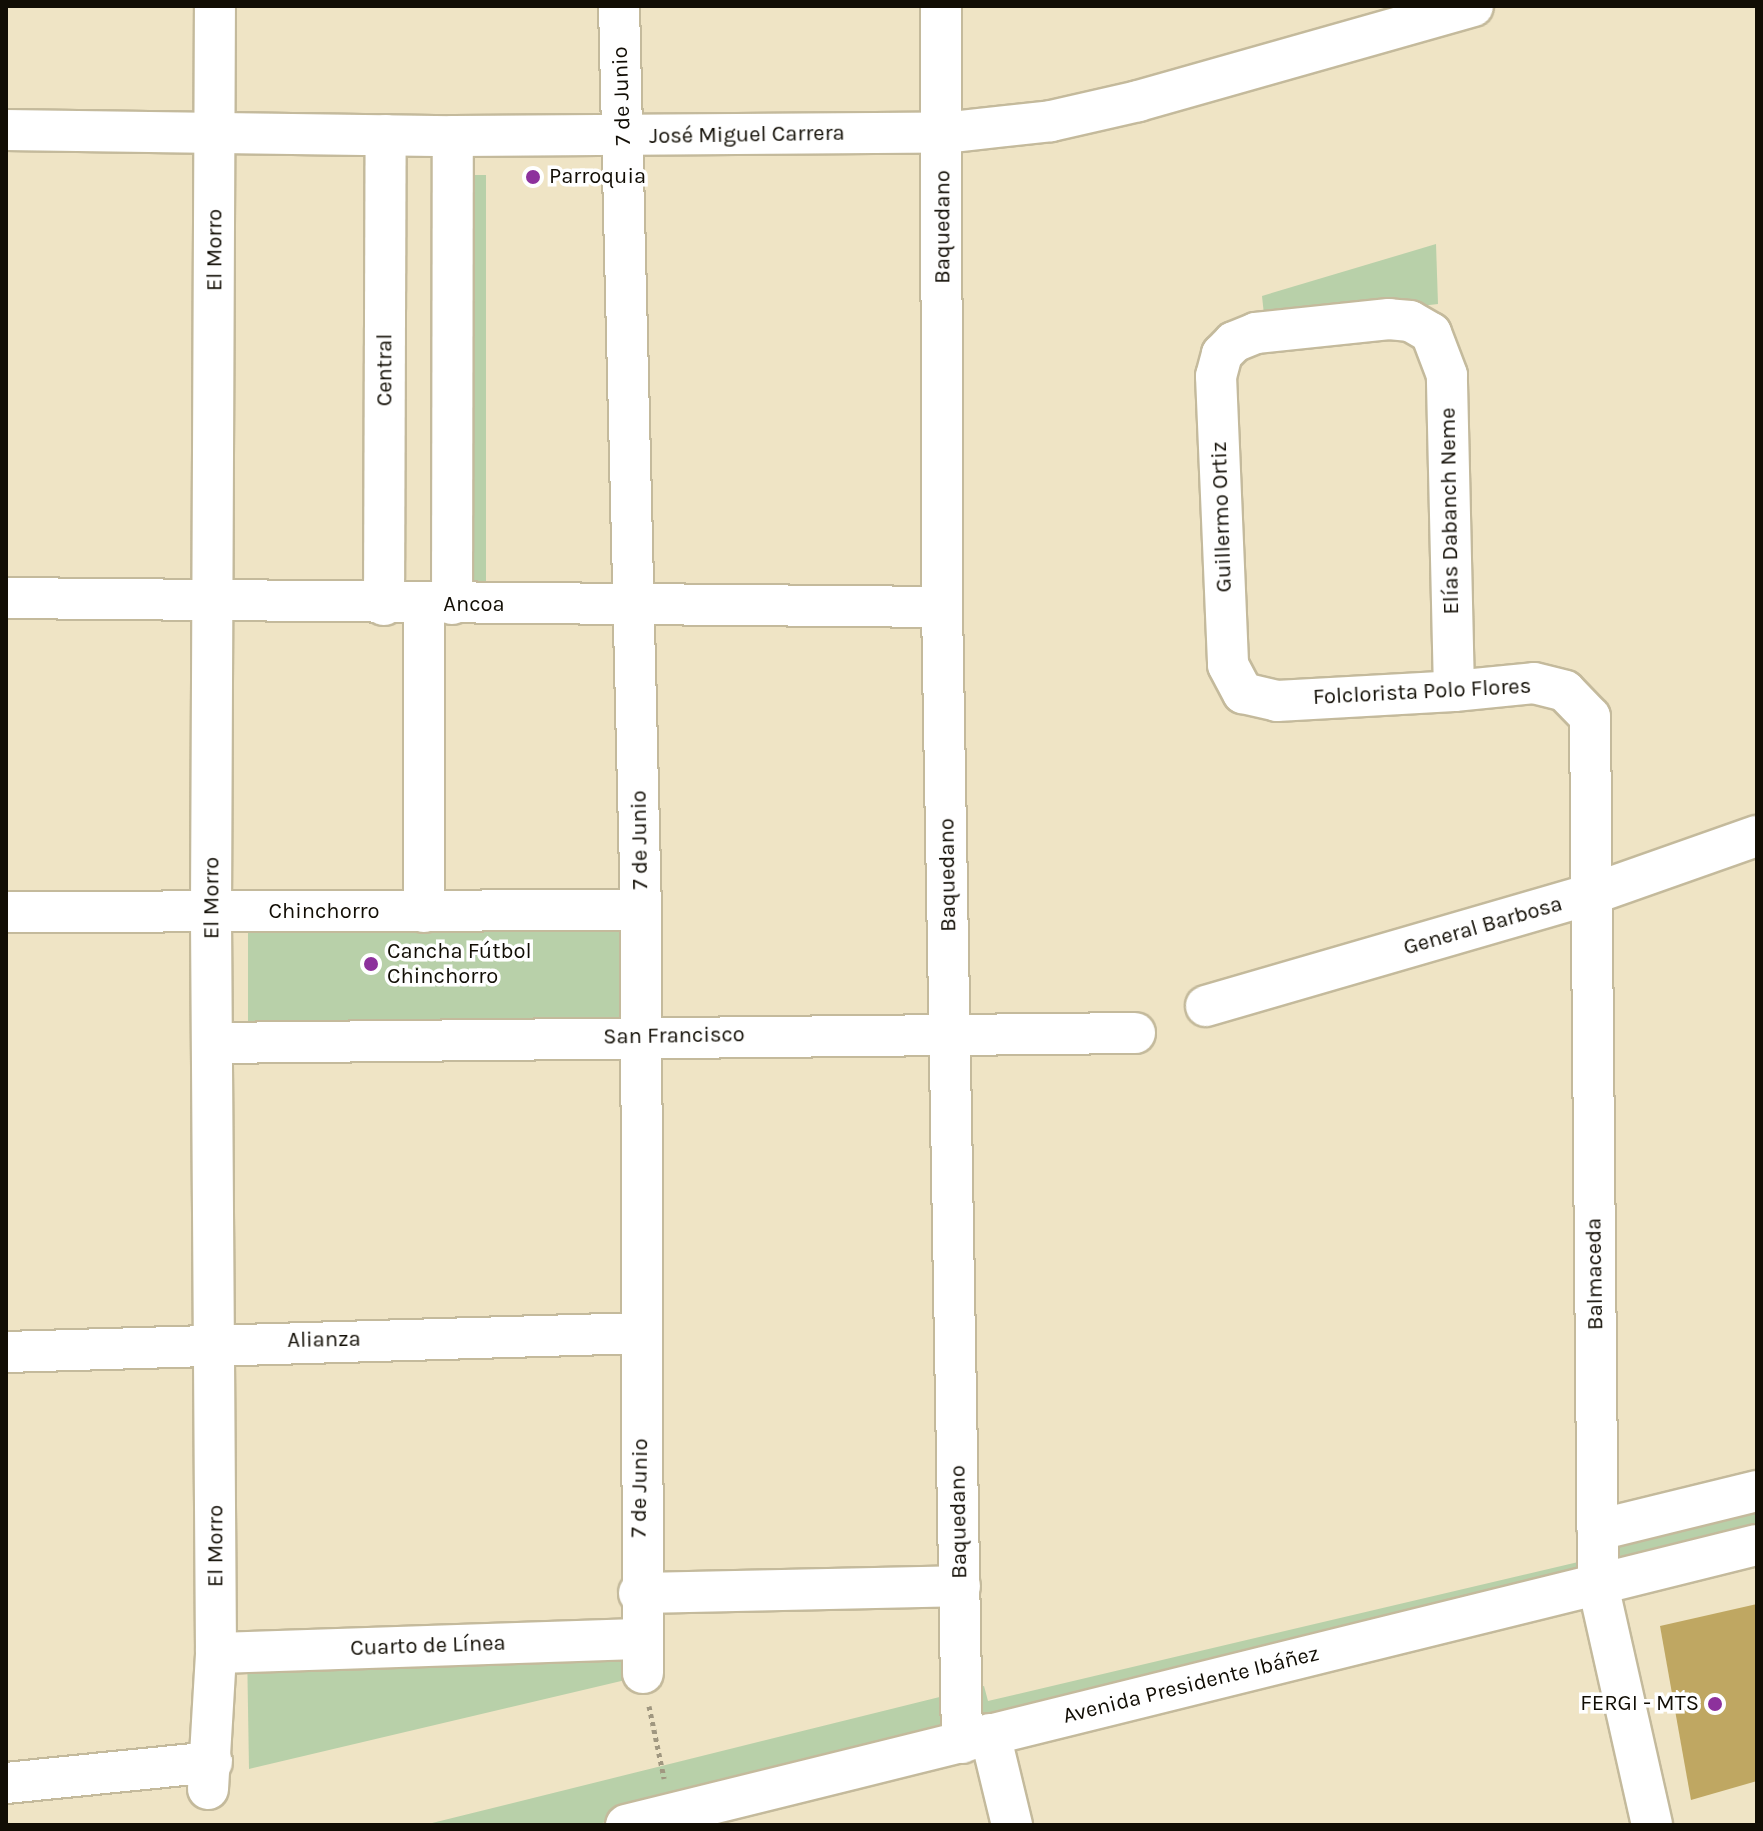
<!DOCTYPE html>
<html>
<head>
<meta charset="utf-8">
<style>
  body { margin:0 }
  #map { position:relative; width:1763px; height:1831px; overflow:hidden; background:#efe4c5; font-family:Karla,sans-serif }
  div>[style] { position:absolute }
  .green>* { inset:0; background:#b8d0a9; transform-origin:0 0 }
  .building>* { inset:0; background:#bfa762 }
  .path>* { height:5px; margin-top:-2.5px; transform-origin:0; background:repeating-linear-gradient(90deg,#a09780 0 4px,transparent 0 8px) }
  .roads { filter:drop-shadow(2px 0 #c4ba9c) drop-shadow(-2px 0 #c4ba9c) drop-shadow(0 2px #c4ba9c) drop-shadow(0 -2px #c4ba9c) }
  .minor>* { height:40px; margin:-20px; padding:0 20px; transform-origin:20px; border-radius:20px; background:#fff }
  .dots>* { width:22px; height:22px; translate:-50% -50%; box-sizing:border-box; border:4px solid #fff; border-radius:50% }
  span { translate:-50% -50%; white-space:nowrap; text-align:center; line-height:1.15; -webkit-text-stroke:7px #fff; paint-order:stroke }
  .street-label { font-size:22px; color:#110d04 }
  .poi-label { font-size:22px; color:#110d04 }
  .left { translate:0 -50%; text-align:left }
  .right { translate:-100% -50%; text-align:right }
  .frame { position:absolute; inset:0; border:8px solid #110d04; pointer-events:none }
</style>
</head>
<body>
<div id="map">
  <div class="green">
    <i style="left:486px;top:175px;width:421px;height:51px;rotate:90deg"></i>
    <i style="clip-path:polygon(1436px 244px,1438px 304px,1265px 324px,1262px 296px)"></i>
    <i style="left:248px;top:918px;width:377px;height:107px"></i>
    <i style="clip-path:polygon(1757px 1495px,1757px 1541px,594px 1825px,424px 1825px,984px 1686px,988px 1701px,1591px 1559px,1591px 1537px)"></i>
    <i style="clip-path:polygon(631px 1645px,634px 1678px,249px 1769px,247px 1647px)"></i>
  </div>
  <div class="building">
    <i style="clip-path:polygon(1757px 1604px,1757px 1781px,1691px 1800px,1660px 1626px)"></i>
  </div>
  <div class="path">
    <i style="left:649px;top:1706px;width:74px;rotate:78.2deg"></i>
  </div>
  <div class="roads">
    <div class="minor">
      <i style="left:619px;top:6px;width:904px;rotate:88.61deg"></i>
      <i style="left:641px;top:910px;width:763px;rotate:89.85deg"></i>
      <i style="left:941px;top:6px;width:601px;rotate:89.9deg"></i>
      <i style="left:942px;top:607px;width:1136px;rotate:88.99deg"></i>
      <i style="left:6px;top:130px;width:447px;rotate:0.8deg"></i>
      <i style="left:453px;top:136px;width:490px;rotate:-0.4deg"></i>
      <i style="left:943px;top:133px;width:109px;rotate:-6.3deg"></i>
      <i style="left:1051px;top:121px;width:89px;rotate:-12.9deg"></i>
      <i style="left:1138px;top:101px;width:348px;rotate:-15.8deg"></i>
      <i style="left:6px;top:598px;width:936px;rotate:0.55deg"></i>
      <i style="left:452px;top:604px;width:468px;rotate:-89.9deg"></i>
      <i style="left:384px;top:605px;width:470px;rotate:-89.8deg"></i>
      <i style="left:1454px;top:691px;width:316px;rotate:-91.3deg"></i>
      <i style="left:1447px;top:375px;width:45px;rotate:-110.9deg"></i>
      <i style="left:1431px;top:333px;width:24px;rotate:-150deg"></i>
      <i style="left:1410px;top:321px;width:21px;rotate:-175deg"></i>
      <i style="left:1389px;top:319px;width:134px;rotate:174deg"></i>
      <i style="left:1256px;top:333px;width:24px;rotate:158deg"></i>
      <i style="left:1234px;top:342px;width:17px;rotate:135deg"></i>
      <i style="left:1222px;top:354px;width:23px;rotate:105deg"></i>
      <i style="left:1216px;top:376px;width:289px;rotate:87.6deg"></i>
      <i style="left:1228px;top:665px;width:32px;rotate:62deg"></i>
      <i style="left:1243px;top:693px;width:35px;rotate:13deg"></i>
      <i style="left:1277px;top:701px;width:177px;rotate:-3.2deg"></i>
      <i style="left:1454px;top:691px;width:80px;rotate:-5.7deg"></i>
      <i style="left:1534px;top:683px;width:32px;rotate:14deg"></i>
      <i style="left:1565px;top:691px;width:36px;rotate:46deg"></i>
      <i style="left:1590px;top:717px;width:868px;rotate:89.47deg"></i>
      <i style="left:1598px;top:1585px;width:246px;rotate:77.3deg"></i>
      <i style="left:6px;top:912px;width:635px;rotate:-0.18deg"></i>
      <i style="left:424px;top:912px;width:307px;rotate:-90deg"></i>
      <i style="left:1206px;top:1006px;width:402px;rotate:-16.2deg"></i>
      <i style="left:1592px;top:894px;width:175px;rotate:-19.4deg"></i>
      <i style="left:212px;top:1043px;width:923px;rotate:-0.62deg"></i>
      <i style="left:6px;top:1352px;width:636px;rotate:-1.71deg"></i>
      <i style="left:1598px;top:1530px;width:164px;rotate:-13.8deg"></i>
      <i style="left:639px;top:1593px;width:321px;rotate:-1.2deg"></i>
      <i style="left:216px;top:1653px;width:424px;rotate:-1.9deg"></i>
      <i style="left:990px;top:1734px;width:94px;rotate:76.4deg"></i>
      <i style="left:6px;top:1783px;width:207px;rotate:-5.8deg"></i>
      <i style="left:208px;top:1789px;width:136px;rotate:-86.6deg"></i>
      <i style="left:216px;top:1653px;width:741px;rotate:-90.39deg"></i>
      <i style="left:211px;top:912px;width:906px;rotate:-89.75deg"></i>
      <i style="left:626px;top:1825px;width:1165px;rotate:-13.91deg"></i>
    </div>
  </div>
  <div class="dots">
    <i style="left:533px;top:177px;background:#8d319c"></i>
    <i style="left:371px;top:964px;background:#8d319c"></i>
    <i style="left:1715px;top:1704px;background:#8d319c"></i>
  </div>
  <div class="street-label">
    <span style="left:622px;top:96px;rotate:-92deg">7 de Junio</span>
    <span style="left:747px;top:135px;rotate:-1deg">José Miguel Carrera</span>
    <span style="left:943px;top:227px;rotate:-90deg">Baquedano</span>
    <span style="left:215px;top:250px;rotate:-90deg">El Morro</span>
    <span style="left:385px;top:370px;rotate:-90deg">Central</span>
    <span style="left:1450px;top:511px;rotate:-91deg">Elías Dabanch Neme</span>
    <span style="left:1222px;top:517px;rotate:-92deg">Guillermo Ortiz</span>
    <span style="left:474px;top:605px">Ancoa</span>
    <span style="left:1422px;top:692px;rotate:-3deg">Folclorista Polo Flores</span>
    <span style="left:640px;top:840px;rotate:-91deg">7 de Junio</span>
    <span style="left:948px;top:875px;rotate:-91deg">Baquedano</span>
    <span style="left:212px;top:898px;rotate:-90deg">El Morro</span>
    <span style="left:324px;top:912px">Chinchorro</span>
    <span style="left:1483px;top:926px;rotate:-16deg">General Barbosa</span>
    <span style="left:674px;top:1036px;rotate:-1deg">San Francisco</span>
    <span style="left:1595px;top:1274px;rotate:-91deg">Balmaceda</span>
    <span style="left:324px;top:1340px;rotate:-1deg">Alianza</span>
    <span style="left:640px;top:1488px;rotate:-89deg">7 de Junio</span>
    <span style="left:959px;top:1522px;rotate:-91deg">Baquedano</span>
    <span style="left:216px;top:1546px;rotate:-90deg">El Morro</span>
    <span style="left:428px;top:1646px;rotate:-2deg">Cuarto de Línea</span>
    <span style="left:1191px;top:1685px;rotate:-14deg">Avenida Presidente Ibáñez</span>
  </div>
  <div class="poi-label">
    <span class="left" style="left:549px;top:177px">Parroquia</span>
    <span class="left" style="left:387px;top:964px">Cancha Fútbol<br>Chinchorro</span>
    <span class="right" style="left:1699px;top:1704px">FERGI - MTS</span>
  </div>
  <div class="frame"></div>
</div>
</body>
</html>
